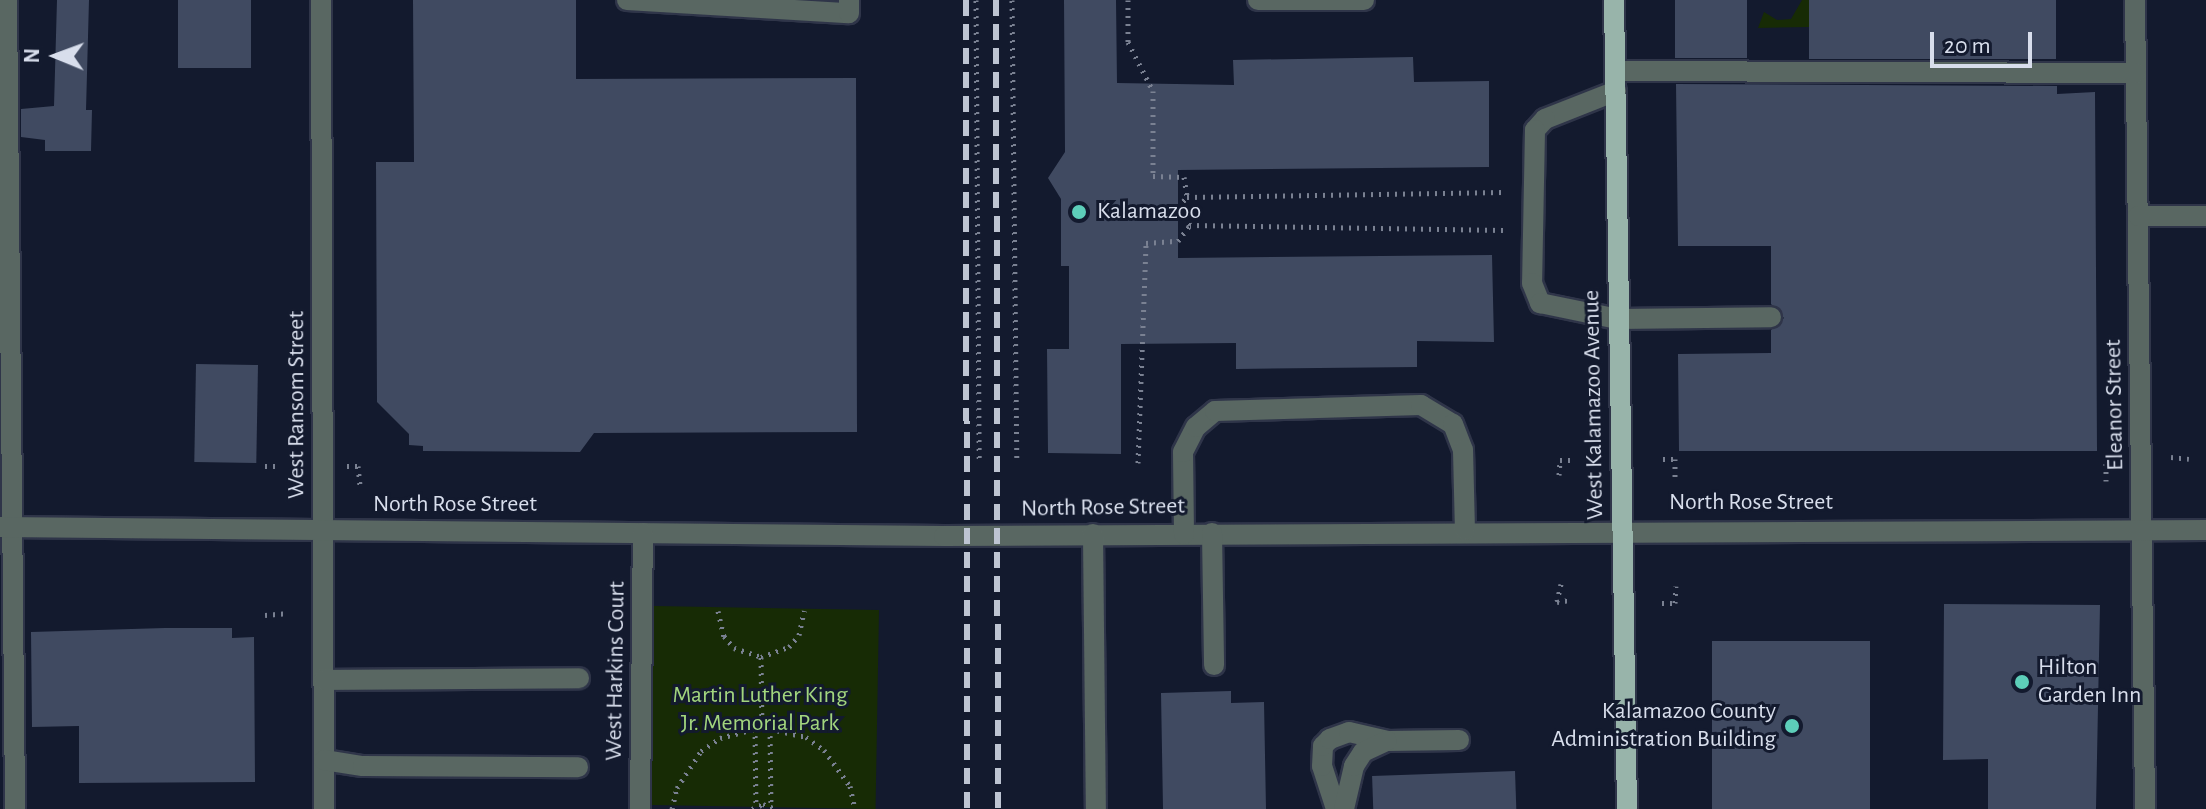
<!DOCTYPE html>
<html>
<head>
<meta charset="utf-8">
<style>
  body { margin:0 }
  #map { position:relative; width:2206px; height:809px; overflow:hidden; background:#131a2e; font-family:"Alegreya Sans",sans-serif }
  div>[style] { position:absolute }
  .green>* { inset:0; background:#172b05; transform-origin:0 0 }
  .building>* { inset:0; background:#404a61; transform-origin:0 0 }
  .path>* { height:5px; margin-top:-2.5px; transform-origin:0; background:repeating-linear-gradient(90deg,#7a8192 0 2px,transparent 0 8px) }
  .roads { filter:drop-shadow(2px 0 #2f3549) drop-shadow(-2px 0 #2f3549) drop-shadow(0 2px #2f3549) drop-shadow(0 -2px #2f3549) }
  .minor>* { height:20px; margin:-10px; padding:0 10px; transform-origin:10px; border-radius:10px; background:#596762 }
  .major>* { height:20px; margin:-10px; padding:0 10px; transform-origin:10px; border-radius:10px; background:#98b4aa }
  .rail>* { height:6px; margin-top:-3px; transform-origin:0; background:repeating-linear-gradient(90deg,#bdc4d2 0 16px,transparent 0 24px) }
  .dots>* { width:22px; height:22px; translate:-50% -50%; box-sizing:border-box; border:4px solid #131a2e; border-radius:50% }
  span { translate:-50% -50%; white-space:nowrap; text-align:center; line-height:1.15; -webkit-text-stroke:6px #131a2e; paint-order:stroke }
  .poi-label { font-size:24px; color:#d8deec }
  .left { translate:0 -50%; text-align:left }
  .right { translate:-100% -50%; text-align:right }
  .street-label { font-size:24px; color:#d8deec }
  .park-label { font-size:24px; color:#a2d57e }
  .north { position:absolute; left:16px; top:16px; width:80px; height:80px; -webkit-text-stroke:6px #131a2e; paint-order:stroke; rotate:271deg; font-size:22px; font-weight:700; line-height:32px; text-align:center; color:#d8deec }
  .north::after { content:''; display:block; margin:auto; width:28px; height:36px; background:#d8deec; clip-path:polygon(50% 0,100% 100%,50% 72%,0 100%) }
  .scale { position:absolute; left:1930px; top:32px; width:102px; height:36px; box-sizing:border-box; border:4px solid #d8deec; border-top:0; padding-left:10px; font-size:24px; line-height:28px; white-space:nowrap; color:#d8deec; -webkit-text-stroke:6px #131a2e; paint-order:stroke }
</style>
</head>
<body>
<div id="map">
  <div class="green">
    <i style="clip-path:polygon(1802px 0,1809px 0,1809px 27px,1758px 28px,1764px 12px,1777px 20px,1791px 19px)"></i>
    <i style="left:879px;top:610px;width:199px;height:237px;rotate:91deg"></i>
  </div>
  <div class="building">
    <i style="clip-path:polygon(57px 0,89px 0,86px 110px,92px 110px,91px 151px,45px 151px,45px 140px,21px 137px,21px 109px,54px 106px)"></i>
    <i style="left:178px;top:0;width:73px;height:68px"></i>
    <i style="clip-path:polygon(413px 0,576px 0,576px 79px,856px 78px,857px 432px,594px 433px,580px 452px,423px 451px,423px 446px,409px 445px,409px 434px,377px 402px,376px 162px,414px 162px)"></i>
    <i style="clip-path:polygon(1064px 0,1116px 0,1117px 83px,1234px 85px,1233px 60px,1413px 57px,1414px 82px,1489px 81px,1489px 167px,1178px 170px,1178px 258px,1492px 255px,1494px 342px,1417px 341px,1417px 367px,1236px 369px,1236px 343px,1121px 344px,1121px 454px,1048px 453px,1047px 349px,1069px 349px,1069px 266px,1061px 266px,1061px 199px,1048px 178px,1065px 152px)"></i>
    <i style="left:1675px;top:0;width:72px;height:58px"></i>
    <i style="left:1809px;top:0;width:247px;height:59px"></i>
    <i style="clip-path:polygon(1676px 84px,2057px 86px,2057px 94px,2095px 92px,2097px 451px,1679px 451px,1678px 354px,1771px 353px,1771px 330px,1784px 318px,1771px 304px,1771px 246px,1678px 246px)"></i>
    <i style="left:196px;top:364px;width:62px;height:98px;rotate:1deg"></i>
    <i style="clip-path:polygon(1944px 604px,2100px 605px,2096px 809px,1988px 809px,1988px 759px,1943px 760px)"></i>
    <i style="clip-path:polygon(165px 628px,232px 628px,232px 638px,254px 637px,255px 782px,79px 783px,79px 726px,32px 727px,31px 632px)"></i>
    <i style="left:1870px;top:641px;width:168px;height:158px;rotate:90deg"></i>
    <i style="clip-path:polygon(1231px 691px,1231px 703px,1264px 702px,1266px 809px,1163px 809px,1161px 693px)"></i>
    <i style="left:1515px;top:771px;width:38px;height:143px;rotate:88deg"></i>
  </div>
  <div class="path">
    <i style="left:976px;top:0;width:463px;rotate:89.6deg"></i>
    <i style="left:1012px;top:0;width:463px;rotate:89.4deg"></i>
    <i style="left:1128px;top:0;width:42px;rotate:90deg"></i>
    <i style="left:1128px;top:42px;width:55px;rotate:63deg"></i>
    <i style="left:1153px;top:91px;width:85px;rotate:90deg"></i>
    <i style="left:1153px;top:176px;width:31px;rotate:2deg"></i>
    <i style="left:1184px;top:177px;width:20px;rotate:81deg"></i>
    <i style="left:1503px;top:230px;width:313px;rotate:-179.1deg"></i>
    <i style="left:1190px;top:225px;width:22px;rotate:-124deg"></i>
    <i style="left:1178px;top:207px;width:13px;rotate:-48deg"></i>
    <i style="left:1187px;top:197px;width:317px;rotate:-0.9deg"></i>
    <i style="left:2171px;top:457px;width:18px;rotate:6deg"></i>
    <i style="left:1663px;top:459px;width:12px"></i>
    <i style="left:1675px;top:459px;width:21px;rotate:90deg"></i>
    <i style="left:1138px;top:463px;width:220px;rotate:-87.9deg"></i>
    <i style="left:1146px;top:243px;width:32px;rotate:-4deg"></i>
    <i style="left:1178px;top:241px;width:20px;rotate:-53deg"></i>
    <i style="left:265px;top:466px;width:15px"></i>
    <i style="left:347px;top:466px;width:11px"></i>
    <i style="left:358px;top:466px;width:19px;rotate:84deg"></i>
    <i style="left:1559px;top:475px;width:15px;rotate:-86deg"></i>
    <i style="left:1560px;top:460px;width:10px"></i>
    <i style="left:2106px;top:481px;width:23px;rotate:-90deg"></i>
    <i style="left:2106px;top:458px;width:8px;rotate:-7deg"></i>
    <i style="left:1561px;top:584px;width:18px;rotate:103deg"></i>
    <i style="left:1557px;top:602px;width:13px;rotate:-9deg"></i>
    <i style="left:1662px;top:603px;width:13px"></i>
    <i style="left:1675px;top:603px;width:17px;rotate:-87deg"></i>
    <i style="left:718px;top:611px;width:26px;rotate:77deg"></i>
    <i style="left:724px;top:636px;width:16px;rotate:50deg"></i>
    <i style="left:734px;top:648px;width:28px;rotate:18deg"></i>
    <i style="left:761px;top:657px;width:30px;rotate:-20deg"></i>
    <i style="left:789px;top:647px;width:16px;rotate:-50deg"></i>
    <i style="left:799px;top:635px;width:25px;rotate:-78deg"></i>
    <i style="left:265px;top:615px;width:21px;rotate:-5deg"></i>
    <i style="left:761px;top:657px;width:70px;rotate:89.2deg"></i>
    <i style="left:755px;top:728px;width:77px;rotate:89.3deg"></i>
    <i style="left:770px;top:728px;width:77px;rotate:89.3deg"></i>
    <i style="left:672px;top:809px;width:22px;rotate:-77deg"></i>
    <i style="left:677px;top:788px;width:44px;rotate:-57deg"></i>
    <i style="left:701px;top:751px;width:23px;rotate:-34deg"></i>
    <i style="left:720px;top:738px;width:43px;rotate:-14.7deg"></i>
    <i style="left:762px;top:727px;width:45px;rotate:12.8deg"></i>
    <i style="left:806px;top:737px;width:22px;rotate:36deg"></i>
    <i style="left:824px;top:750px;width:44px;rotate:54.2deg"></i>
    <i style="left:850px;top:786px;width:24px;rotate:78deg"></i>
    <i style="left:752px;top:809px;width:12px;rotate:-24deg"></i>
    <i style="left:763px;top:804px;width:14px;rotate:21deg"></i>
  </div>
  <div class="roads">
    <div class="minor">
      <i style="left:7px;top:0;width:809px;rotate:89.43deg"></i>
      <i style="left:321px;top:0;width:809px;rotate:89.79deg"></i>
      <i style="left:627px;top:0;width:222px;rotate:3.4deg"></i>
      <i style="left:849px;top:13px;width:13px;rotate:-90deg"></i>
      <i style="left:1258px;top:0;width:106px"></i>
      <i style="left:2135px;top:0;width:809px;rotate:89.29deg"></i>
      <i style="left:1615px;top:71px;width:521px;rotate:0.22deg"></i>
      <i style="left:1616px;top:91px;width:76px;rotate:158.5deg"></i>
      <i style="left:1545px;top:119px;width:15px;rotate:132deg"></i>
      <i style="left:1535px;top:130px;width:153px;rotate:91.1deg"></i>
      <i style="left:1532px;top:283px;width:22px;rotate:68deg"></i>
      <i style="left:1540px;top:303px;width:80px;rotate:11.6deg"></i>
      <i style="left:1618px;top:319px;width:153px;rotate:-0.7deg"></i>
      <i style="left:2138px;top:216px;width:68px"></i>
      <i style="left:0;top:527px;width:944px;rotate:0.55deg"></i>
      <i style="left:944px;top:536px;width:1262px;rotate:-0.27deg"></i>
      <i style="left:1212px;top:533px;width:132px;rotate:89.1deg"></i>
      <i style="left:1093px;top:534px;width:275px;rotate:89.4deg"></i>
      <i style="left:1184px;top:534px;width:82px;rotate:-90.7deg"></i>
      <i style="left:1183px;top:452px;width:28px;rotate:-63deg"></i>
      <i style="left:1196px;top:427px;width:25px;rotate:-40deg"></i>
      <i style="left:1215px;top:411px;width:206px;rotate:-1.7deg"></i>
      <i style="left:1421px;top:405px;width:37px;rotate:31deg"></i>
      <i style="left:1453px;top:424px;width:28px;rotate:69deg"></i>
      <i style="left:1463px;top:450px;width:80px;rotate:88.6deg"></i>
      <i style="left:324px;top:680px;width:255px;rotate:-0.4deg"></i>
      <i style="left:324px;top:760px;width:39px;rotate:9deg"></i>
      <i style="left:363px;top:766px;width:215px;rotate:0.3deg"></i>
      <i style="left:640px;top:809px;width:276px;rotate:-89.4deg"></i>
      <i style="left:1336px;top:809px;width:45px;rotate:-108deg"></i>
      <i style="left:1322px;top:766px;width:20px;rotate:-87deg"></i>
      <i style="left:1323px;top:746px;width:10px;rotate:-45deg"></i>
      <i style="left:1330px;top:739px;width:20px;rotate:-20deg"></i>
      <i style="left:1349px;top:732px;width:39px;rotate:13deg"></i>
      <i style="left:1387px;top:741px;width:72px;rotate:-0.8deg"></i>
      <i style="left:1344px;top:809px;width:44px;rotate:-76.9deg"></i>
      <i style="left:1354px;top:766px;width:17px;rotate:-57deg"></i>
      <i style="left:1363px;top:752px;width:26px;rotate:-25deg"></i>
    </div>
    <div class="major">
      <i style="left:1614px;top:0;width:809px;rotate:89.08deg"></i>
    </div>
  </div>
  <div class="rail">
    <i style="left:966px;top:0;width:809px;rotate:89.93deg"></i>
    <i style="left:996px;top:0;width:809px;rotate:89.86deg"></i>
  </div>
  <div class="dots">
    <i style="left:1079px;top:212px;background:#5dceb9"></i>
    <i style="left:2022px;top:682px;background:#5dceb9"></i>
    <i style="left:1792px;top:726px;background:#5dceb9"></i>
  </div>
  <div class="poi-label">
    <span class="left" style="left:1097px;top:212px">Kalamazoo</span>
    <span class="left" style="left:2038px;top:682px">Hilton<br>Garden Inn</span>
    <span class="right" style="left:1776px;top:726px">Kalamazoo County<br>Administration Building</span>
  </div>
  <div class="street-label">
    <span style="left:297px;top:405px;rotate:-90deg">West Ransom Street</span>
    <span style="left:1594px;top:405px;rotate:-91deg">West Kalamazoo Avenue</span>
    <span style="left:2115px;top:405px;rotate:-91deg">Eleanor Street</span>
    <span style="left:1751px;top:503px">North Rose Street</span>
    <span style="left:455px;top:505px">North Rose Street</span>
    <span style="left:1103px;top:508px;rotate:-1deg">North Rose Street</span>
    <span style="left:616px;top:671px;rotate:-89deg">West Harkins Court</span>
  </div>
  <div class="park-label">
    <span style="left:760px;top:710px">Martin Luther King<br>Jr. Memorial Park</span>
  </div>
  <div class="north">N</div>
  <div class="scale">20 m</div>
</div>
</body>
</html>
